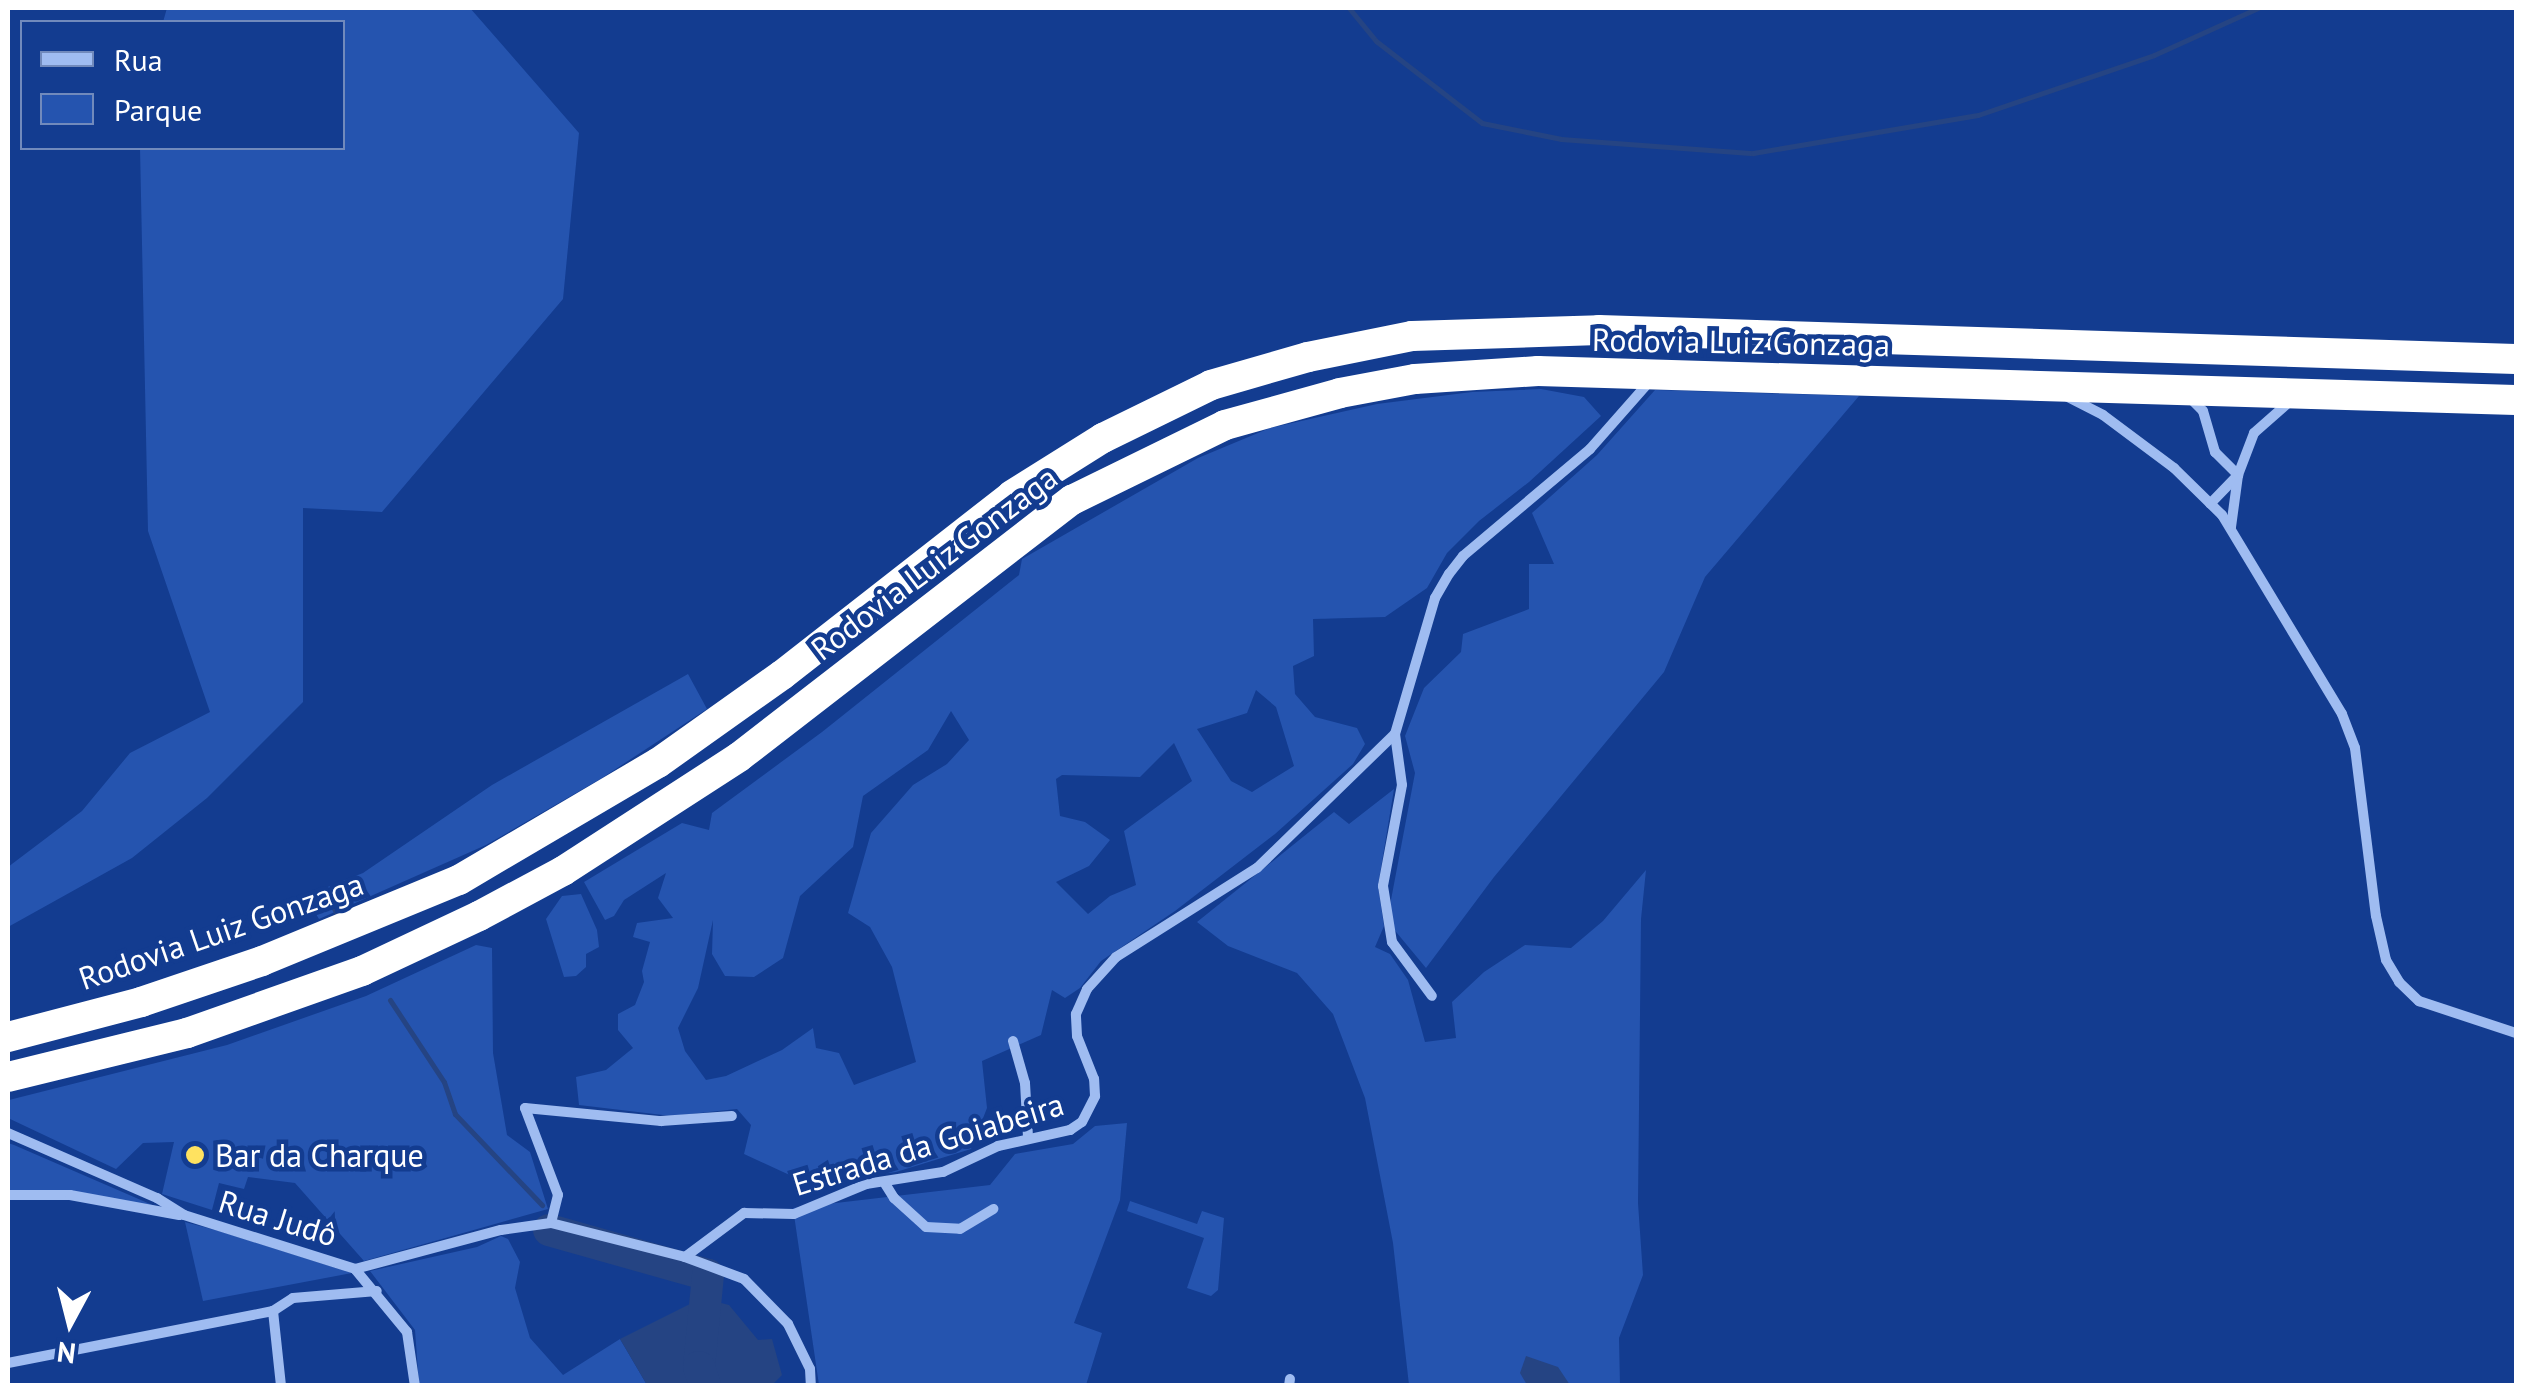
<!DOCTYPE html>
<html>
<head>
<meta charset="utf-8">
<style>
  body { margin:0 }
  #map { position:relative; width:2524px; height:1393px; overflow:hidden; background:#133c90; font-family:"PT Sans",sans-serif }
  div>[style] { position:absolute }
  .green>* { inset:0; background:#2554af }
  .water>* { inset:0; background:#254483 }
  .stream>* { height:5px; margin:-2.5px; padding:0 2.5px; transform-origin:2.5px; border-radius:2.5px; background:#254483 }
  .river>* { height:32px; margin:-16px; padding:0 16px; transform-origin:16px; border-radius:16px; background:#254483 }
  .street>* { height:10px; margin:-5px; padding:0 5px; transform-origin:5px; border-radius:5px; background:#9fbcf1 }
  .highway>* { height:30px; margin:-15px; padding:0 15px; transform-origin:15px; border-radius:15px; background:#fff }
  .dots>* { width:28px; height:28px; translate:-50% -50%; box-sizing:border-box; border:5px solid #133c90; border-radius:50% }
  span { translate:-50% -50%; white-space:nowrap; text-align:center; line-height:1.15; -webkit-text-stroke:9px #133c90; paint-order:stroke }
  .street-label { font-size:32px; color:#fff }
  .poi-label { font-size:32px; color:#fff }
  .left { translate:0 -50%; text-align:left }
  .frame { position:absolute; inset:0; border:10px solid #fff; pointer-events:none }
  .legend { position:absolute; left:20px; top:20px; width:325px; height:130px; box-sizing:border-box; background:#133c90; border:2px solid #718abc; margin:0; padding:12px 18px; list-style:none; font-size:30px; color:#fff }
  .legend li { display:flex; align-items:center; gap:20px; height:50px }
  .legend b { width:50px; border:2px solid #718abc }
  .north { position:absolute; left:20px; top:1273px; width:100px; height:100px; -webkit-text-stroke:8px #133c90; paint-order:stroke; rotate:187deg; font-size:28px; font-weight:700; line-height:40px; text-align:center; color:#fff }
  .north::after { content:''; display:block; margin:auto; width:35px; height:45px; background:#fff; clip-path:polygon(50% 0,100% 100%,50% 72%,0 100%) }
</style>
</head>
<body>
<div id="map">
  <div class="green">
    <i style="clip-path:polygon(167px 8px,470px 8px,579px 133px,563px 299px,382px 512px,303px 508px,303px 702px,207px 798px,132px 858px,8px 927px,8px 867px,82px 811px,130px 753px,210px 712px,148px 531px,140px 148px,342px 148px,342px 22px,163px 22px)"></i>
    <i style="clip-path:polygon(evenodd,1541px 389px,1584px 397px,1601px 416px,1529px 482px,1479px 521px,1447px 553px,1427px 588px,1385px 617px,1313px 619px,1314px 656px,1293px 666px,1295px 694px,1315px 717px,1357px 728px,1365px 744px,1353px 764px,1275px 834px,1175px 911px,1101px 961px,1080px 988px,1065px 998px,1052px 990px,1041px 1035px,982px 1061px,987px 1108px,971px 1149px,896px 1172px,809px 1184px,744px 1154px,751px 1125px,737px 1109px,671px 1116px,579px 1105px,576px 1077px,606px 1070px,633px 1048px,618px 1030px,618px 1014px,635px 1005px,644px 982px,642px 971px,650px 942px,633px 937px,637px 923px,673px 918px,658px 898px,666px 873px,624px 900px,614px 916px,605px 920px,584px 882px,682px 823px,709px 830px,712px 813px,822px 732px,1019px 575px,1022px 559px,1198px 458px,1270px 428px,1377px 404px,1472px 392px,1541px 389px,1256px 690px,1276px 707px,1294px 766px,1252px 792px,1231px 781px,1197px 729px,1247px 713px,1256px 690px,1541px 389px,951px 711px,969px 740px,947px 764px,913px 785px,871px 833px,848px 913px,870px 927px,892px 967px,916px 1062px,854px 1085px,839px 1053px,816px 1048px,813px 1028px,782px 1050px,726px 1076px,706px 1080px,685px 1051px,678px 1028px,698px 988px,713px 920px,712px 954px,725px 976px,754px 977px,783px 958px,800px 896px,853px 847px,863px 796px,928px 750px,951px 711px,1541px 389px,1174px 743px,1192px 781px,1124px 831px,1136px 885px,1110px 896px,1088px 914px,1056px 882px,1089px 866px,1110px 840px,1085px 822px,1060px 816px,1056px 779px,1062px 775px,1140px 777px,1174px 743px)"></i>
    <i style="clip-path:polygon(1655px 390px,1859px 396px,1705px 577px,1664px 672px,1494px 877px,1426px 968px,1387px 921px,1415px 773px,1405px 736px,1424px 688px,1461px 652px,1463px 634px,1529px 609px,1529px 564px,1554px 564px,1532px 513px,1597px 455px)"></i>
    <i style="clip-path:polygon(688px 674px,707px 709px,602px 778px,486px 845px,319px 919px,305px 896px,363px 873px,492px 785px)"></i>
    <i style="clip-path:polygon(1394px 789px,1378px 886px,1384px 926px,1375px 947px,1390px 954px,1408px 980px,1425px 1042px,1456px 1038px,1452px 1002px,1484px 972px,1525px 945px,1571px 948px,1603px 921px,1646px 870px,1641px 919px,1638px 1203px,1643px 1275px,1619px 1338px,1620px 1385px,1409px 1385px,1393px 1243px,1365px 1098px,1333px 1014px,1297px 973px,1228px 946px,1197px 922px,1334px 812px,1349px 824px)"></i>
    <i style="clip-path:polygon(581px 894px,597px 930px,599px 947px,586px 954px,586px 967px,576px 976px,564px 977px,546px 919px,562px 896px)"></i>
    <i style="clip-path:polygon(476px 945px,492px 948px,493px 1053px,507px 1135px,530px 1152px,548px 1209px,364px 1261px,295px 1183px,248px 1177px,244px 1189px,219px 1183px,212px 1210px,162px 1194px,174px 1142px,143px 1143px,116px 1169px,8px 1118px,9px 1100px,227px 1045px,366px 996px)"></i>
    <i style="clip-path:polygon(1127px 1123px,1120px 1200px,1074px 1323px,1102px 1333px,1086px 1385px,819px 1385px,793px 1208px,990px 1185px,1015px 1154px,1073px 1144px,1095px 1126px)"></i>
    <i style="clip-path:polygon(8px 1143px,14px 1145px,157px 1207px,68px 1190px,8px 1192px)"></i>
    <i style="clip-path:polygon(1130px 1201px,1197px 1224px,1202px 1211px,1224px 1218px,1218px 1290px,1211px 1296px,1187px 1288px,1204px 1238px,1127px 1211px)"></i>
    <i style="clip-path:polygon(185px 1222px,219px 1231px,352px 1273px,203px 1301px)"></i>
    <i style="clip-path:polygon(501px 1236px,508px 1239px,520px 1262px,515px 1288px,530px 1338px,563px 1375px,620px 1339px,647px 1385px,419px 1385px,415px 1330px,370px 1271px,477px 1247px)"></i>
  </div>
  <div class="water">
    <i style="clip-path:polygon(702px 1298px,729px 1305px,758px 1340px,772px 1339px,782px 1375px,772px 1385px,647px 1385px,620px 1339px)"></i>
    <i style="clip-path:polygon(1526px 1356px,1558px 1367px,1570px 1385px,1527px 1385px,1520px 1373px)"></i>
  </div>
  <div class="stream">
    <i style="left:1349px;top:8px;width:43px;rotate:50.7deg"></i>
    <i style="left:1376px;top:41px;width:134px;rotate:37.7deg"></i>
    <i style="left:1482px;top:123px;width:81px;rotate:11.4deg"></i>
    <i style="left:1561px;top:139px;width:193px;rotate:4.2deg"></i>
    <i style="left:1753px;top:153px;width:228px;rotate:-9.6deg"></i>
    <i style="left:1978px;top:115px;width:186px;rotate:-18.8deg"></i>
    <i style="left:2154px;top:55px;width:114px;rotate:-24.3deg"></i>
    <i style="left:326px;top:894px;width:21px;rotate:61deg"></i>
    <i style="left:390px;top:1000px;width:98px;rotate:56.6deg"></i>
    <i style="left:444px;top:1082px;width:34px;rotate:71deg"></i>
    <i style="left:455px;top:1114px;width:126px;rotate:46.3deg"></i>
  </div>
  <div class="river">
    <i style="left:549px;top:1230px;width:165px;rotate:15.8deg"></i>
    <i style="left:708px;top:1275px;width:92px;rotate:95.6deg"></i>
    <i style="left:699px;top:1367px;width:20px;rotate:72deg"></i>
  </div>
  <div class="street">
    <i style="left:2068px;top:397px;width:39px;rotate:27deg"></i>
    <i style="left:2103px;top:415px;width:89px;rotate:36.7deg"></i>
    <i style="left:2174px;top:468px;width:67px;rotate:44.4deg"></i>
    <i style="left:2222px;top:515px;width:232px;rotate:58.9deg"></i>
    <i style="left:2342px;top:714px;width:36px;rotate:69deg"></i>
    <i style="left:2355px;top:748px;width:169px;rotate:82.9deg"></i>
    <i style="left:2376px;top:916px;width:45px;rotate:77.2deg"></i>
    <i style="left:2386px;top:960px;width:26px;rotate:59deg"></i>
    <i style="left:2399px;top:982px;width:28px;rotate:44deg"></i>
    <i style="left:2419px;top:1001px;width:102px;rotate:18.3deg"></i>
    <i style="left:2190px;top:398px;width:18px;rotate:45deg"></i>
    <i style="left:2203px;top:411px;width:43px;rotate:73.7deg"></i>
    <i style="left:2215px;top:452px;width:33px;rotate:45deg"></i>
    <i style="left:2238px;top:475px;width:40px;rotate:134deg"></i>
    <i style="left:2231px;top:527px;width:52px;rotate:-82.3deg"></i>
    <i style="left:2238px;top:475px;width:45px;rotate:-69.1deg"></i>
    <i style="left:2254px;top:433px;width:45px;rotate:-41.4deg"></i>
    <i style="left:1395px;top:734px;width:51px;rotate:82.2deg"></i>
    <i style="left:1402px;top:785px;width:103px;rotate:100.7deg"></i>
    <i style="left:1383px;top:886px;width:57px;rotate:80.9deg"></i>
    <i style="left:1392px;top:942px;width:67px;rotate:53.5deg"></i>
    <i style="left:1013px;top:1041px;width:44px;rotate:74.1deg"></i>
    <i style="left:1025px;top:1083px;width:54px;rotate:86.8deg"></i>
    <i style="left:8px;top:1133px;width:163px;rotate:23.6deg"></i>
    <i style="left:157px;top:1198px;width:32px;rotate:32deg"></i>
    <i style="left:184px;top:1215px;width:179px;rotate:17.5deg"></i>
    <i style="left:355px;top:1269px;width:82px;rotate:50.5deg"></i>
    <i style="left:407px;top:1332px;width:55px;rotate:81.6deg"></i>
    <i style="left:884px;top:1182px;width:19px;rotate:58deg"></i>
    <i style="left:894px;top:1198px;width:43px;rotate:42.2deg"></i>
    <i style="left:926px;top:1227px;width:34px;rotate:3deg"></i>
    <i style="left:960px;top:1229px;width:39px;rotate:-31deg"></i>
    <i style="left:8px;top:1195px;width:62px"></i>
    <i style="left:70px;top:1195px;width:111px;rotate:10.4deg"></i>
    <i style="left:551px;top:1223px;width:29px;rotate:-76deg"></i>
    <i style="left:558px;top:1195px;width:93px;rotate:-110.8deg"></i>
    <i style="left:525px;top:1108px;width:137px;rotate:5.5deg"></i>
    <i style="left:661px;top:1121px;width:71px;rotate:-4deg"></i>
    <i style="left:685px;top:1257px;width:63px;rotate:20.4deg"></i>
    <i style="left:744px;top:1279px;width:63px;rotate:45.6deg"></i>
    <i style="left:788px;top:1324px;width:50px;rotate:63.9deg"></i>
    <i style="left:810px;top:1369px;width:17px;rotate:87deg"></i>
    <i style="left:355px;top:1269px;width:151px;rotate:-15deg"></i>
    <i style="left:501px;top:1230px;width:50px;rotate:-8deg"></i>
    <i style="left:551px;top:1223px;width:138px;rotate:14.2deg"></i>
    <i style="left:685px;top:1257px;width:74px;rotate:-36.7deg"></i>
    <i style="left:744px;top:1213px;width:50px;rotate:1.1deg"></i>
    <i style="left:794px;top:1214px;width:78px;rotate:-22.6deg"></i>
    <i style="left:866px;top:1184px;width:78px;rotate:-8.9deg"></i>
    <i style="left:943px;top:1172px;width:61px;rotate:-25.3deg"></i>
    <i style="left:998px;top:1146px;width:74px;rotate:-12.5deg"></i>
    <i style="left:1070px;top:1130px;width:14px;rotate:-34deg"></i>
    <i style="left:1082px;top:1122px;width:29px;rotate:-63deg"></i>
    <i style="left:1095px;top:1096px;width:17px;rotate:-93deg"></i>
    <i style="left:1094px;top:1079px;width:46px;rotate:-111.6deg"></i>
    <i style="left:1077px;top:1036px;width:22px;rotate:-93deg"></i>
    <i style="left:1076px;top:1014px;width:27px;rotate:-66deg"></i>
    <i style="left:1087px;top:989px;width:43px;rotate:-47.8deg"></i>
    <i style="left:1116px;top:957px;width:167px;rotate:-32.3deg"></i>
    <i style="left:1257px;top:868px;width:192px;rotate:-44.2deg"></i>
    <i style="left:1395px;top:734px;width:142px;rotate:-73.6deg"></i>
    <i style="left:1435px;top:598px;width:28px;rotate:-60deg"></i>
    <i style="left:1449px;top:574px;width:23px;rotate:-52deg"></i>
    <i style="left:1463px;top:556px;width:166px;rotate:-40.1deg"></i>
    <i style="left:1590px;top:449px;width:89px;rotate:-48.6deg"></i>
    <i style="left:273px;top:1311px;width:75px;rotate:83.9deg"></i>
    <i style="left:8px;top:1363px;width:270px;rotate:-11.1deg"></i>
    <i style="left:273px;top:1311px;width:24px;rotate:-33deg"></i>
    <i style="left:293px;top:1298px;width:84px;rotate:-4.8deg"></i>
    <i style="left:1289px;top:1386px;width:7px;rotate:-82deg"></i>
  </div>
  <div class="highway">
    <i style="left:8px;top:1037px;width:138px;rotate:-14.7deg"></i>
    <i style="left:141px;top:1002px;width:128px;rotate:-18.7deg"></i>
    <i style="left:262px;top:961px;width:213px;rotate:-22.4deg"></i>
    <i style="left:459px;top:880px;width:231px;rotate:-30.5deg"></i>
    <i style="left:658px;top:763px;width:152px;rotate:-35.4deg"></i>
    <i style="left:782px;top:675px;width:292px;rotate:-38deg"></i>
    <i style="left:1012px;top:495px;width:107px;rotate:-32.1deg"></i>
    <i style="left:1103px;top:438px;width:120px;rotate:-26.1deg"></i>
    <i style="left:1211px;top:385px;width:101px;rotate:-16.1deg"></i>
    <i style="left:1308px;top:357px;width:106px;rotate:-11.4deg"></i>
    <i style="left:1412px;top:336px;width:187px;rotate:-1.8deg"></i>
    <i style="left:1599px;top:330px;width:917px;rotate:1.81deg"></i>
    <i style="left:8px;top:1077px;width:184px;rotate:-13.8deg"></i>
    <i style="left:187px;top:1033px;width:186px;rotate:-19.5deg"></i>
    <i style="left:362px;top:971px;width:129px;rotate:-25.2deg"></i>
    <i style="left:479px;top:916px;width:95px;rotate:-28.2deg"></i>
    <i style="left:563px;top:871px;width:210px;rotate:-32.9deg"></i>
    <i style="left:739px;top:757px;width:421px;rotate:-37.7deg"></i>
    <i style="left:1072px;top:500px;width:170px;rotate:-26.1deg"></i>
    <i style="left:1225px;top:425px;width:119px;rotate:-15.5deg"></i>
    <i style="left:1340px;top:393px;width:76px;rotate:-10.6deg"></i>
    <i style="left:1415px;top:379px;width:123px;rotate:-3.7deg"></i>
    <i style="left:1538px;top:371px;width:978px;rotate:1.7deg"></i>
  </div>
  <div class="dots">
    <i style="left:195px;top:1155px;background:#ffe260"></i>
  </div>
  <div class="street-label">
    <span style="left:1741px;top:342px;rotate:1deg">Rodovia Luiz Gonzaga</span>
    <span style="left:934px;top:563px;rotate:-37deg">Rodovia Luiz Gonzaga</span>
    <span style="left:221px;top:931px;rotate:-19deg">Rodovia Luiz Gonzaga</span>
    <span style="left:928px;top:1144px;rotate:-17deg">Estrada da Goiabeira</span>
    <span style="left:278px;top:1218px;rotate:17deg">Rua Judô</span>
  </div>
  <div class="poi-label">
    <span class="left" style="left:215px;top:1155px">Bar da Charque</span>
  </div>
  <div class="frame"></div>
  <ul class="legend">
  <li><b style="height:12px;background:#9fbcf1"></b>Rua</li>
  <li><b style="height:28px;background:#2554af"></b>Parque</li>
  </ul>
  <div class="north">N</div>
</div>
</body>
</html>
